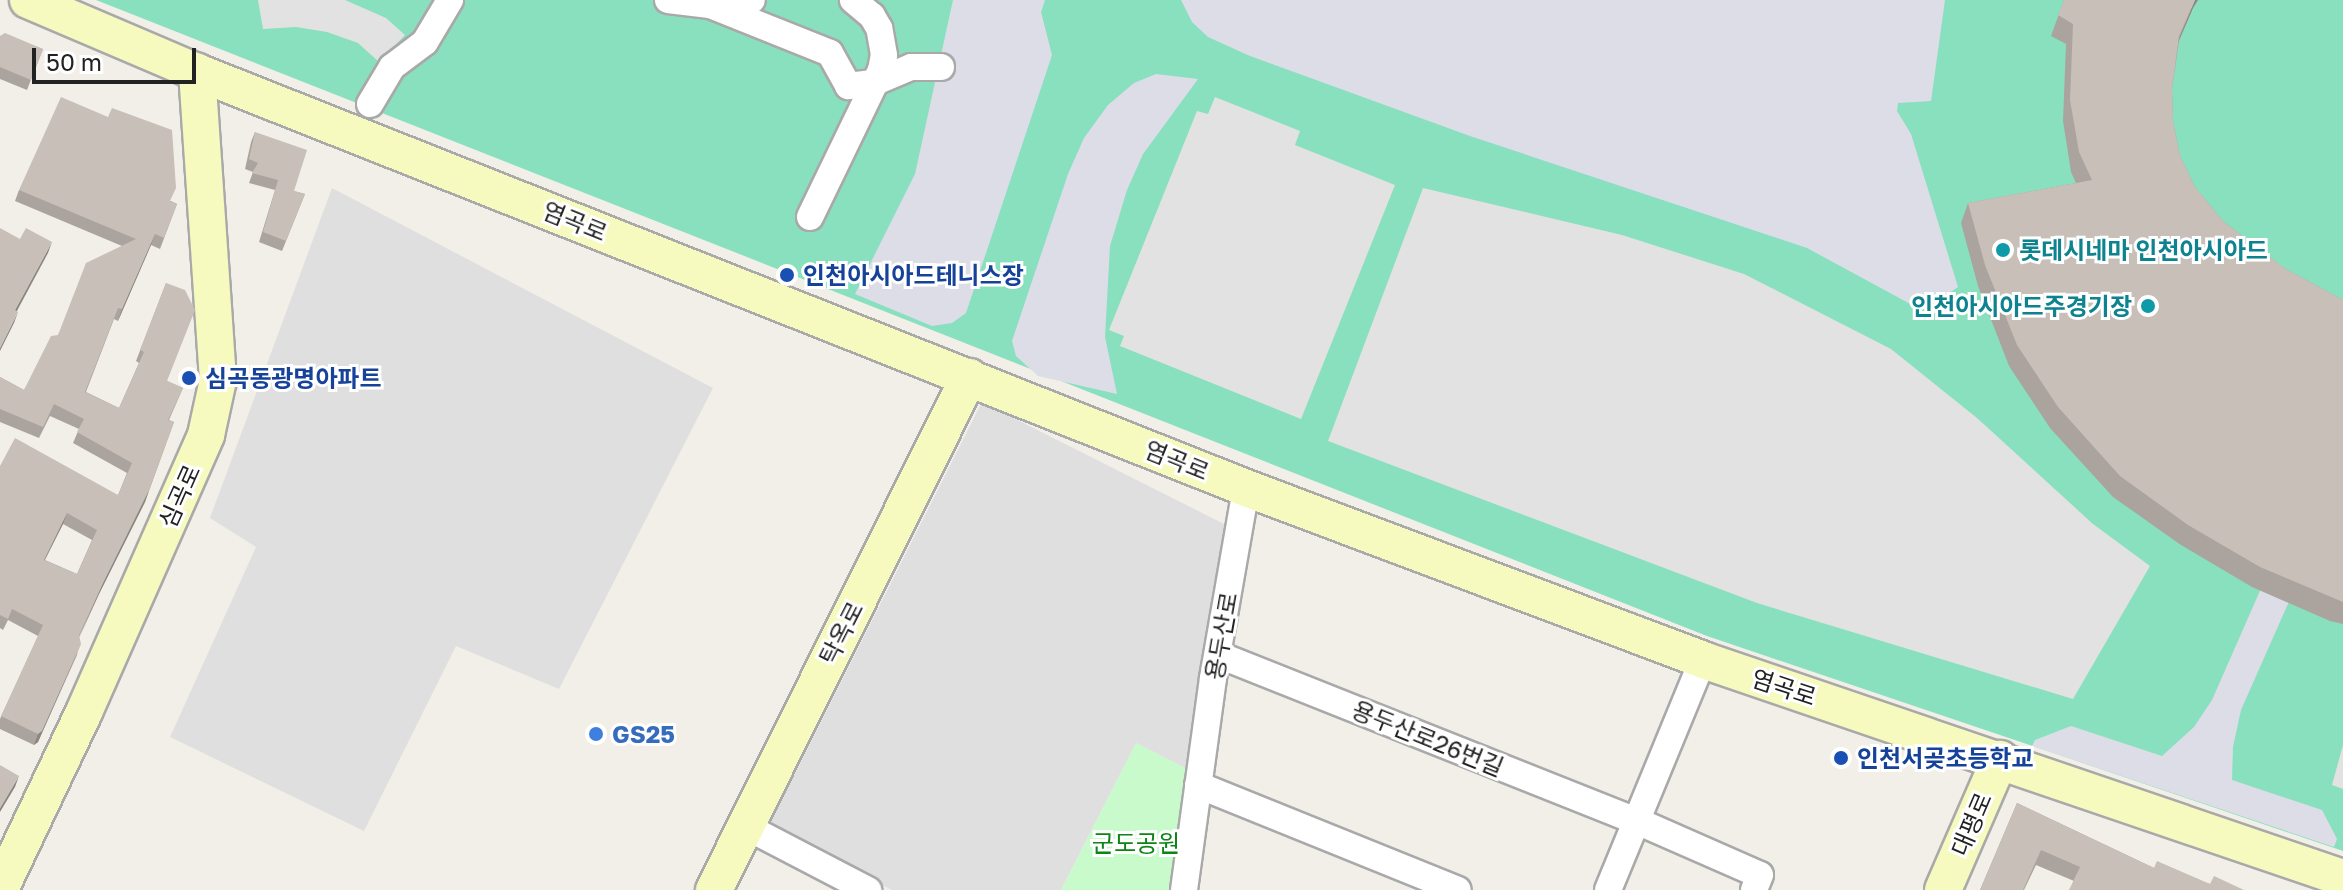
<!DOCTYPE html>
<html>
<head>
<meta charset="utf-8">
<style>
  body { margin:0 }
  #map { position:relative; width:2343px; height:890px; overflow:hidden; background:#f2efe9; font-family:"Golos Text","Noto Sans KR",sans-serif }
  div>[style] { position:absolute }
  .residential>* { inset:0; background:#e0dfdf }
  .park>* { inset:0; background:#c8facc }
  .pitch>* { inset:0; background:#88e0be }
  .parking>* { inset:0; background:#e2e2e2 }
  .plaza>* { inset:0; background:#dddde8 }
  .roads { filter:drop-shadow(2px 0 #a9a9a9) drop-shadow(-2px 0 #a9a9a9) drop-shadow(0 2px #a9a9a9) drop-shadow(0 -2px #a9a9a9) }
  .street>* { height:26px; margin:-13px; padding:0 13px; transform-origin:13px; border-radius:13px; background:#fff }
  .secondary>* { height:36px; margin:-18px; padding:0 18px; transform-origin:18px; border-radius:18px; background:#f7fabf }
  .wall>* { inset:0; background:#aba49e }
  .shaded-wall>* { inset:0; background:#8b8681 }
  .building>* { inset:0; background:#c7bfb8 }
  .dots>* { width:22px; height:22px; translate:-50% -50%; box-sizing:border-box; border:4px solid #fff; border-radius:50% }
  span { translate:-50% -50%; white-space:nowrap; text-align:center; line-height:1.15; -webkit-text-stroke:6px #fff; paint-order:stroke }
  .street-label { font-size:24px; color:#222 }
  .culture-label { font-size:24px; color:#0d838f; font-weight:700 }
  .left { translate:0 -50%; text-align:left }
  .right { translate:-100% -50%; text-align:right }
  .transit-label { font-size:24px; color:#164399; font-weight:700 }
  .shop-label { font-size:24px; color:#366cbe; font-weight:700 }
  .park-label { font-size:24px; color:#0c8416 }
  .scale { position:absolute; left:32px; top:48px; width:164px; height:36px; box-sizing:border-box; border:4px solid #222; border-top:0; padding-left:10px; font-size:24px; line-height:28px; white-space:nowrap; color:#222; -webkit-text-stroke:6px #fff; paint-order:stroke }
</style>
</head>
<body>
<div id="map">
  <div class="residential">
    <i style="clip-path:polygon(332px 188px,713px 388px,559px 689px,456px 646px,364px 831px,170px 737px,256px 547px,210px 518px)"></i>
    <i style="clip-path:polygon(982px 402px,1228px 526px,1189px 770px,1136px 743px,1061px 890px,892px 890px,768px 827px)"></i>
  </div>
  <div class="park">
    <i style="clip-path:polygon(1136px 743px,1189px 770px,1175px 890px,1061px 890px)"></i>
  </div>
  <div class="pitch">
    <i style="clip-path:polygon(96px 0,2343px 0,2343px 851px,1707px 636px)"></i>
  </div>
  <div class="parking">
    <i style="clip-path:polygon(258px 0,345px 0,386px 18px,405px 35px,379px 62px,358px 43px,327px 32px,296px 27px,263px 29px)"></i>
    <i style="clip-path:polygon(1215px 97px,1300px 131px,1295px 145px,1395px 185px,1301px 419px,1120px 346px,1124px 336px,1109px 330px,1197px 111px,1208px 114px)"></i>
    <i style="clip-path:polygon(1423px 188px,1622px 235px,1744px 274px,1891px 349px,1977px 418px,2093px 524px,2150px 566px,2073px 699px,1757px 603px,1328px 441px)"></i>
    <i style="clip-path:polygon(2343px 745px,2343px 789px,2332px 785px)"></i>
  </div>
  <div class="plaza">
    <i style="clip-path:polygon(953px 0,1045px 0,1041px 12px,1052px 55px,966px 313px,952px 323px,932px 326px,855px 294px,915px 174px)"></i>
    <i style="clip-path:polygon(1181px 0,1945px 0,1931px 101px,1898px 103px,1897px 111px,1911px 134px,1958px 287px,1930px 306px,1914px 306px,1807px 248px,1470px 136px,1250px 56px,1208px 37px,1192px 22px)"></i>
    <i style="clip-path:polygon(1156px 74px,1198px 79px,1143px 154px,1127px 190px,1110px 246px,1105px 337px,1117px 394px,1038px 376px,1016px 356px,1012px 341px,1068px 174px,1084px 138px,1108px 105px,1134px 83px)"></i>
    <i style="clip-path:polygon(2263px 584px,2291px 597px,2241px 710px,2233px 747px,2232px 780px,2322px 810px,2337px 839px,2334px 847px,2032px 746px,2035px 740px,2071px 726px,2162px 756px,2194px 727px,2212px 700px)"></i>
  </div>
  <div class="roads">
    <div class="street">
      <i style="left:668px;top:0;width:42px;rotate:6.8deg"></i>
      <i style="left:710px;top:5px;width:42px;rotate:-6.8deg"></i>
      <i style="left:710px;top:5px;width:129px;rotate:21.8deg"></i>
      <i style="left:830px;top:53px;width:38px;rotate:61deg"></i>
      <i style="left:848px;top:86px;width:25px;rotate:-7deg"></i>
      <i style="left:873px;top:83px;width:41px;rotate:-22.8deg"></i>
      <i style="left:911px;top:67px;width:30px"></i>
      <i style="left:370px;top:104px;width:43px;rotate:-59.3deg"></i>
      <i style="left:392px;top:67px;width:41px;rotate:-37.1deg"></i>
      <i style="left:425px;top:42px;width:49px;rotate:-59.2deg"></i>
      <i style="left:810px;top:217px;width:163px;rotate:-64.2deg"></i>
      <i style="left:881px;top:70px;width:15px;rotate:-79deg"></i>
      <i style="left:884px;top:55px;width:27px;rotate:-100deg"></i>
      <i style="left:879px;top:28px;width:14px;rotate:-120deg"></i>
      <i style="left:872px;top:16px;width:25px;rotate:-140deg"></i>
      <i style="left:1219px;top:655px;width:450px;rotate:21.7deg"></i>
      <i style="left:1637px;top:821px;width:134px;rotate:23.7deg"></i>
      <i style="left:1760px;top:875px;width:16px;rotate:112deg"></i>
      <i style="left:1198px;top:785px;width:280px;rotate:22deg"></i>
      <i style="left:745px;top:826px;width:139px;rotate:27.5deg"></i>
      <i style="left:1184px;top:890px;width:214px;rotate:-82.2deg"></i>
      <i style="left:1213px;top:678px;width:193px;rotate:-80.1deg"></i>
      <i style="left:1608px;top:890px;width:249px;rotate:-67.6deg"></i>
    </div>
    <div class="secondary">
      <i style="left:28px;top:0;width:184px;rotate:23.1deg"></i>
      <i style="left:197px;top:72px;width:1128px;rotate:21.63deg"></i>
      <i style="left:1246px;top:488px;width:488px;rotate:20.6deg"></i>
      <i style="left:1703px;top:660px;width:676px;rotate:18.81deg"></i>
      <i style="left:0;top:889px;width:196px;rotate:-64.6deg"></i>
      <i style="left:84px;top:712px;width:303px;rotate:-66.2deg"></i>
      <i style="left:206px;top:435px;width:56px;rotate:-77.7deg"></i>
      <i style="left:218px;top:380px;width:309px;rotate:-93.9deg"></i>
      <i style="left:714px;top:890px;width:573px;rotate:-63.57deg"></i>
      <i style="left:1943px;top:890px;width:143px;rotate:-66.5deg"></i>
    </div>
  </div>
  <div class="wall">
    <i style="clip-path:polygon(2064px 0,2193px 8px,2179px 41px,2172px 89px,2173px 121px,2180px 156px,2195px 187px,2223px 221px,2284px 268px,2343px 300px,2343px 624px,2330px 621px,2252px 587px,2181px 545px,2113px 497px,2050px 428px,2009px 366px,1978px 286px,1961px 223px,1968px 203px,2076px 183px,2071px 172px,2063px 121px,2066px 44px,2051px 36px)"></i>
    <i style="clip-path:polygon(0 36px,43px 49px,27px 90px,0 79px)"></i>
    <i style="clip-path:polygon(255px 132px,294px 191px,305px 194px,282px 251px,259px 242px,275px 190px,249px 183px,253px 172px,245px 169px,251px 142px)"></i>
    <i style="clip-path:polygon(evenodd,19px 190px,171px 201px,177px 204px,160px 249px,151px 245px,118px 321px,114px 319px,86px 392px,119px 408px,139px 363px,136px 361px,166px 283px,167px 381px,183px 388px,169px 420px,174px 422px,145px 502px,99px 594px,79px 637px,77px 655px,38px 742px,34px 745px,0 729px,0 719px,38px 636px,8px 620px,3px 630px,0 628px,0 466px,118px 495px,127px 473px,73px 443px,79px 429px,50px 416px,39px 438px,0 422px,0 377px,24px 390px,58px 335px,122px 246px,15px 201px,19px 190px,63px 524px,92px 540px,77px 574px,45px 560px,63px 524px)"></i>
    <i style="clip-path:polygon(2017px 803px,2154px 868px,2210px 884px,2074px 881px,2036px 865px,2024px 890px,1980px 890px)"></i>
  </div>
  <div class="shaded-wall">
    <i style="clip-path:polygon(2195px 0,2198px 0,2193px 8px,2172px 56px)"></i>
    <i style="clip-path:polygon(155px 234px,151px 245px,118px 321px,122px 309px)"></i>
    <i style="clip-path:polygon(52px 242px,48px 253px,11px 322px,15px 310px)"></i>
    <i style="clip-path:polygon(18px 312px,14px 323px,0 351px,0 348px)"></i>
    <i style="clip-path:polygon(149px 490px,145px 502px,99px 594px,75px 647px,103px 583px)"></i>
    <i style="clip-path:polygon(67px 513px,63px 524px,39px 571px,44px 560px)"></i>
    <i style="clip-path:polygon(81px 644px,38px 742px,34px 745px,38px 734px)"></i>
    <i style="clip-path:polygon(19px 776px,15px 787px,0 812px,0 808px)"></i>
  </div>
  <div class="building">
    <i style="clip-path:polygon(2064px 0,2195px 0,2179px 36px,2172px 89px,2173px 121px,2180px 156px,2195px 187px,2223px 221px,2284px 268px,2343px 300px,2343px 602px,2260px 567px,2188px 525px,2120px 476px,2058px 407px,2017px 345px,1985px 265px,1968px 203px,2092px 180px,2079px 152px,2070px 100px,2073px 24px,2058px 15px)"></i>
    <i style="clip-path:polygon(5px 33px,43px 49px,31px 80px,0 67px,0 36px)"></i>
    <i style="clip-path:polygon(evenodd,61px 97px,108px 117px,112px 108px,172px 130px,176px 188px,170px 201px,177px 204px,164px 238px,155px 234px,122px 309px,118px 308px,85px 392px,119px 408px,144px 352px,140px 350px,166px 283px,185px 290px,195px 310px,167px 381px,183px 388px,168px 420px,174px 422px,149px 490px,103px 583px,79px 635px,81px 644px,42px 731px,38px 734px,1px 716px,43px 625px,12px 609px,8px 619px,0 615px,0 466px,15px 438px,118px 495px,132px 463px,77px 432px,84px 419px,54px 404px,43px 427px,0 409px,0 377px,24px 390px,51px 336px,58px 335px,86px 263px,136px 239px,19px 190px,61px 97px,67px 513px,97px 530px,77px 574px,44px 560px,67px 513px)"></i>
    <i style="clip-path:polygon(255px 132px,307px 150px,294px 191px,305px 194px,286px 241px,263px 232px,278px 180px,252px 173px,258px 163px,249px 159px)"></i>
    <i style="clip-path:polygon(0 228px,20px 239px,26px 228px,52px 242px,15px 310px,18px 312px,0 348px)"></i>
    <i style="clip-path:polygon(0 765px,19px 776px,0 808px)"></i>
    <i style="clip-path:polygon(2017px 803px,2154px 868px,2157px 861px,2210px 884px,2214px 876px,2244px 890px,2069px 890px,2080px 867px,2041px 850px,2023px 890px,1980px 890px)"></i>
  </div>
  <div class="dots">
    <i style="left:2003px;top:250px;background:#0f9aa8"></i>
    <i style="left:787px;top:275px;background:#1a4fb4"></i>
    <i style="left:2148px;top:306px;background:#0f9aa8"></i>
    <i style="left:189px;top:378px;background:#1a4fb4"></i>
    <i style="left:596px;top:734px;background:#3f7fe0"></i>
    <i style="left:1841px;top:758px;background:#1a4fb4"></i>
  </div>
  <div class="street-label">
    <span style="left:575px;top:221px;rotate:22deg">염곡로</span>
    <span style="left:1177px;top:460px;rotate:22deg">염곡로</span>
    <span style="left:179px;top:496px;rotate:-66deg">심곡로</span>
    <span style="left:841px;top:633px;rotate:-63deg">탁옥로</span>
    <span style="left:1221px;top:636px;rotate:-80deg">용두산로</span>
    <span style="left:1784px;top:687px;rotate:18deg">염곡로</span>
    <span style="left:1428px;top:738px;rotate:22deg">용두산로26번길</span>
    <span style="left:1971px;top:824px;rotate:-67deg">대평로</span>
  </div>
  <div class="culture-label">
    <span class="left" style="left:2019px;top:250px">롯데시네마 인천아시아드</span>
    <span class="right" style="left:2132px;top:306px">인천아시아드주경기장</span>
  </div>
  <div class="transit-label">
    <span class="left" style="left:803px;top:275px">인천아시아드테니스장</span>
    <span class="left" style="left:205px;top:378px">심곡동광명아파트</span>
    <span class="left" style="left:1857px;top:758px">인천서곶초등학교</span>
  </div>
  <div class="shop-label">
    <span class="left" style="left:612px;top:734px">GS25</span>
  </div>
  <div class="park-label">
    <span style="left:1136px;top:843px">군도공원</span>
  </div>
  <div class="scale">50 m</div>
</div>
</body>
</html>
